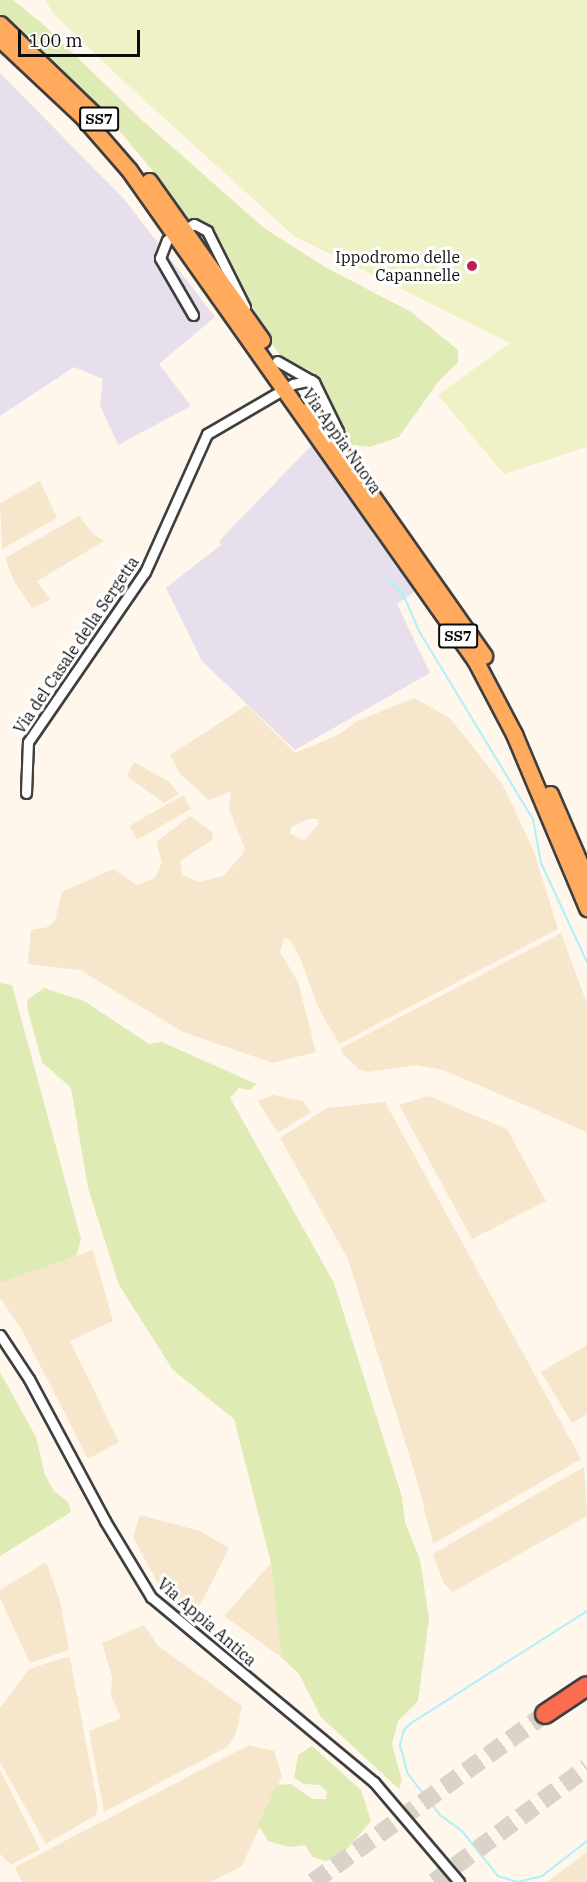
<!DOCTYPE html>
<html>
<head>
<meta charset="utf-8">
<style>
  body { margin:0 }
  #map { position:relative; width:587px; height:1882px; overflow:hidden; background:#fff6ec; font-family:"IBM Plex Serif",serif }
  div>[style] { position:absolute }
  .industrial>* { inset:0; background:#e7e0ec }
  .farmland>* { inset:0; background:#f6e6cb; transform-origin:0 0 }
  .green>* { inset:0; background:#dfebb4 }
  .pitch>* { inset:0; background:#eef2c6 }
  .stream>* { height:2px; margin:-1px; padding:0 1px; transform-origin:1px; border-radius:1px; background:#aef1f9 }
  .highway-tunnel>* { height:18px; margin-top:-9px; transform-origin:0; background:repeating-linear-gradient(90deg,#dbd3ca 0 18px,transparent 0 27px) }
  .roads { filter:drop-shadow(2px 0 #3f3f3f) drop-shadow(-2px 0 #3f3f3f) drop-shadow(0 2px #3f3f3f) drop-shadow(0 -2px #3f3f3f) }
  .street>* { height:9px; margin:-4.5px; padding:0 4.5px; transform-origin:4.5px; border-radius:4.5px; background:#fff }
  .primary>* { height:15px; margin:-7.5px; padding:0 7.5px; transform-origin:7.5px; border-radius:7.5px; background:#ffaa5c }
  .highway>* { height:18px; margin:-9px; padding:0 9px; transform-origin:9px; border-radius:9px; background:#fb6d4e }
  .dots>* { width:16px; height:16px; translate:-50% -50%; box-sizing:border-box; border:3px solid #fff; border-radius:50% }
  span { translate:-50% -50%; white-space:nowrap; text-align:center; line-height:1.15; -webkit-text-stroke:6px #fff; paint-order:stroke }
  .shield-label span { padding:2px 4px; background:#fff; border:2px solid; border-radius:4px; -webkit-text-stroke-width:0 }
  .shield-label { font-size:15px; color:#0c0c0c; font-weight:700 }
  .poi-label { font-size:16px; color:#0c0c0c }
  .right { translate:-100% -50%; text-align:right }
  .street-label { font-size:16px; color:#0c0c0c }
  .scale { position:absolute; left:18px; top:30px; width:122px; height:27px; box-sizing:border-box; border:3px solid #0c0c0c; border-top:0; padding-left:8px; font-size:18px; line-height:21px; white-space:nowrap; color:#0c0c0c; -webkit-text-stroke:4px #fff; paint-order:stroke }
</style>
</head>
<body>
<div id="map">
  <div class="industrial">
    <i style="clip-path:polygon(0 73px,124px 199px,215px 317px,159px 364px,191px 406px,118px 445px,100px 405px,103px 379px,74px 367px,0 416px)"></i>
    <i style="clip-path:polygon(312px 445px,416px 591px,397px 604px,430px 673px,295px 750px,202px 661px,166px 588px,221px 545px,219px 541px)"></i>
  </div>
  <div class="farmland">
    <i style="clip-path:polygon(40px 481px,57px 518px,2px 549px,0 503px)"></i>
    <i style="clip-path:polygon(79px 516px,93px 534px,104px 541px,37px 581px,50px 600px,32px 608px,14px 581px,5px 558px)"></i>
    <i style="clip-path:polygon(evenodd,414px 698px,450px 718px,503px 785px,534px 852px,558px 929px,339px 1044px,318px 1007px,300px 957px,290px 940px,284px 938px,280px 952px,298px 982px,316px 1052px,273px 1063px,183px 1032px,80px 970px,28px 964px,31px 930px,48px 927px,55px 921px,62px 892px,113px 869px,137px 885px,155px 878px,162px 862px,156px 842px,190px 816px,212px 832px,213px 839px,180px 861px,182px 875px,200px 882px,223px 876px,242px 855px,245px 849px,229px 809px,231px 791px,209px 800px,180px 774px,170px 755px,247px 705px,295px 753px,340px 734px,355px 722px,414px 698px,308px 819px,317px 819px,319px 824px,304px 840px,290px 834px,291px 827px,308px 819px)"></i>
    <i style="clip-path:polygon(134px 762px,169px 782px,179px 794px,164px 803px,127px 776px)"></i>
    <i style="left:183px;top:795px;width:16px;height:62px;rotate:60deg"></i>
    <i style="clip-path:polygon(561px 933px,587px 1004px,587px 1132px,443px 1070px,416px 1065px,369px 1072px,360px 1070px,343px 1054px,341px 1048px)"></i>
    <i style="clip-path:polygon(273px 1095px,303px 1101px,311px 1112px,278px 1133px,258px 1101px)"></i>
    <i style="clip-path:polygon(429px 1096px,507px 1129px,546px 1201px,472px 1239px,399px 1105px)"></i>
    <i style="clip-path:polygon(385px 1102px,581px 1459px,433px 1544px,417px 1480px,348px 1259px,280px 1138px,327px 1108px)"></i>
    <i style="clip-path:polygon(93px 1250px,113px 1321px,70px 1341px,119px 1442px,88px 1459px,22px 1330px,0 1298px,0 1283px)"></i>
    <i style="clip-path:polygon(587px 1345px,587px 1414px,572px 1423px,541px 1372px)"></i>
    <i style="clip-path:polygon(584px 1467px,587px 1516px,453px 1592px,444px 1584px,433px 1554px)"></i>
    <i style="clip-path:polygon(140px 1515px,200px 1531px,229px 1548px,192px 1621px,172px 1610px,133px 1537px)"></i>
    <i style="clip-path:polygon(46px 1562px,60px 1601px,69px 1650px,30px 1663px,0 1598px,0 1590px)"></i>
    <i style="clip-path:polygon(271px 1563px,281px 1657px,224px 1616px)"></i>
    <i style="clip-path:polygon(144px 1625px,158px 1646px,242px 1706px,236px 1733px,227px 1747px,104px 1812px,89px 1731px,121px 1718px,111px 1696px,112px 1677px,102px 1643px)"></i>
    <i style="clip-path:polygon(66px 1657px,70px 1658px,98px 1807px,96px 1815px,46px 1844px,0 1762px,0 1708px,29px 1669px)"></i>
    <i style="clip-path:polygon(249px 1745px,274px 1751px,282px 1776px,242px 1866px,210px 1882px,22px 1882px,15px 1867px)"></i>
    <i style="clip-path:polygon(0 1770px,40px 1849px,11px 1865px,0 1854px)"></i>
    <i style="clip-path:polygon(587px 1852px,587px 1882px,547px 1882px)"></i>
  </div>
  <div class="green">
    <i style="clip-path:polygon(0 0,13px 0,45px 26px,143px 121px,264px 228px,325px 267px,411px 312px,458px 350px,458px 362px,438px 382px,399px 437px,370px 447px,352px 445px,319px 378px,308px 369px,283px 359px,272px 344px,209px 225px,201px 220px,186px 220px,152px 170px,108px 117px,0 14px)"></i>
    <i style="clip-path:polygon(0 983px,12px 985px,81px 1239px,76px 1256px,0 1283px)"></i>
    <i style="clip-path:polygon(44px 988px,84px 1001px,149px 1044px,162px 1042px,256px 1084px,250px 1090px,239px 1088px,230px 1098px,334px 1283px,402px 1497px,405px 1522px,420px 1560px,429px 1619px,418px 1701px,398px 1721px,392px 1744px,402px 1781px,399px 1789px,321px 1717px,299px 1674px,281px 1657px,271px 1563px,234px 1419px,173px 1370px,119px 1285px,88px 1188px,71px 1088px,42px 1062px,27px 1007px,28px 999px)"></i>
    <i style="clip-path:polygon(0 1372px,36px 1437px,45px 1475px,54px 1491px,68px 1502px,71px 1512px,0 1556px)"></i>
    <i style="clip-path:polygon(312px 1746px,361px 1790px,371px 1821px,340px 1857px,325px 1861px,313px 1857px,305px 1845px,289px 1847px,268px 1841px,258px 1825px,277px 1785px,291px 1784px,312px 1799px,326px 1799px,327px 1792px,320px 1785px,304px 1784px,294px 1778px,298px 1755px)"></i>
  </div>
  <div class="pitch">
    <i style="clip-path:polygon(45px 0,587px 0,587px 447px,504px 474px,438px 395px,510px 343px,294px 236px,132px 89px,55px 15px)"></i>
  </div>
  <div class="stream">
    <i style="left:387px;top:578px;width:23px;rotate:45deg"></i>
    <i style="left:403px;top:594px;width:40px;rotate:66.6deg"></i>
    <i style="left:419px;top:631px;width:220px;rotate:58.8deg"></i>
    <i style="left:533px;top:819px;width:45px;rotate:79.7deg"></i>
    <i style="left:541px;top:863px;width:109px;rotate:65.1deg"></i>
    <i style="left:587px;top:1611px;width:209px;rotate:147.5deg"></i>
    <i style="left:411px;top:1723px;width:10px;rotate:135deg"></i>
    <i style="left:404px;top:1730px;width:16px;rotate:105deg"></i>
    <i style="left:400px;top:1745px;width:30px;rotate:75deg"></i>
    <i style="left:408px;top:1774px;width:52px;rotate:52deg"></i>
    <i style="left:440px;top:1815px;width:27px;rotate:36deg"></i>
    <i style="left:462px;top:1831px;width:58px;rotate:51.3deg"></i>
    <i style="left:498px;top:1876px;width:21px;rotate:17deg"></i>
    <i style="left:518px;top:1882px;width:25px;rotate:-14deg"></i>
    <i style="left:542px;top:1876px;width:57px;rotate:-37.9deg"></i>
  </div>
  <div class="highway-tunnel">
    <i style="left:313px;top:1882px;width:286px;rotate:-35.9deg"></i>
    <i style="left:434px;top:1882px;width:191px;rotate:-36.9deg"></i>
  </div>
  <div class="roads">
    <div class="street">
      <i style="left:193px;top:315px;width:66px;rotate:-120.1deg"></i>
      <i style="left:160px;top:258px;width:19px;rotate:-69deg"></i>
      <i style="left:167px;top:240px;width:31px;rotate:-31deg"></i>
      <i style="left:194px;top:224px;width:15px;rotate:28deg"></i>
      <i style="left:207px;top:231px;width:85px;rotate:63.4deg"></i>
      <i style="left:277px;top:361px;width:43px;rotate:29.6deg"></i>
      <i style="left:314px;top:382px;width:55px;rotate:63.9deg"></i>
      <i style="left:338px;top:431px;width:20px;rotate:79deg"></i>
      <i style="left:26px;top:793px;width:51px;rotate:-87.8deg"></i>
      <i style="left:28px;top:742px;width:206px;rotate:-55.5deg"></i>
      <i style="left:145px;top:572px;width:151px;rotate:-65.8deg"></i>
      <i style="left:207px;top:434px;width:99px;rotate:-30.2deg"></i>
      <i style="left:293px;top:384px;width:19px;rotate:-12deg"></i>
      <i style="left:0;top:1335px;width:53px;rotate:56.6deg"></i>
      <i style="left:29px;top:1379px;width:161px;rotate:61.8deg"></i>
      <i style="left:105px;top:1521px;width:89px;rotate:58.8deg"></i>
      <i style="left:151px;top:1597px;width:290px;rotate:39.7deg"></i>
      <i style="left:374px;top:1782px;width:131px;rotate:49.6deg"></i>
    </div>
    <div class="primary">
      <i style="left:0;top:24px;width:141px;rotate:43.9deg"></i>
      <i style="left:0;top:39px;width:114px;rotate:43.2deg"></i>
      <i style="left:83px;top:117px;width:70px;rotate:49deg"></i>
      <i style="left:129px;top:170px;width:600px;rotate:54.77deg"></i>
      <i style="left:475px;top:660px;width:84px;rotate:62.2deg"></i>
      <i style="left:514px;top:734px;width:189px;rotate:67.2deg"></i>
      <i style="left:149px;top:181px;width:195px;rotate:54.6deg"></i>
      <i style="left:310px;top:408px;width:303px;rotate:54.9deg"></i>
      <i style="left:550px;top:794px;width:94px;rotate:66.7deg"></i>
    </div>
    <div class="highway">
      <i style="left:545px;top:1714px;width:50px;rotate:-33.7deg"></i>
    </div>
  </div>
  <div class="dots">
    <i style="left:472px;top:266px;background:#c21e53"></i>
  </div>
  <div class="shield-label">
    <span style="left:99px;top:119px">SS7</span>
    <span style="left:458px;top:636px">SS7</span>
  </div>
  <div class="poi-label">
    <span class="right" style="left:460px;top:266px">Ippodromo delle<br>Capannelle</span>
  </div>
  <div class="street-label">
    <span style="left:342px;top:441px;rotate:55deg">Via Appia Nuova</span>
    <span style="left:76px;top:645px;rotate:-56deg">Via del Casale della Sergetta</span>
    <span style="left:207px;top:1622px;rotate:41deg">Via Appia Antica</span>
  </div>
  <div class="scale">100 m</div>
</div>
</body>
</html>
